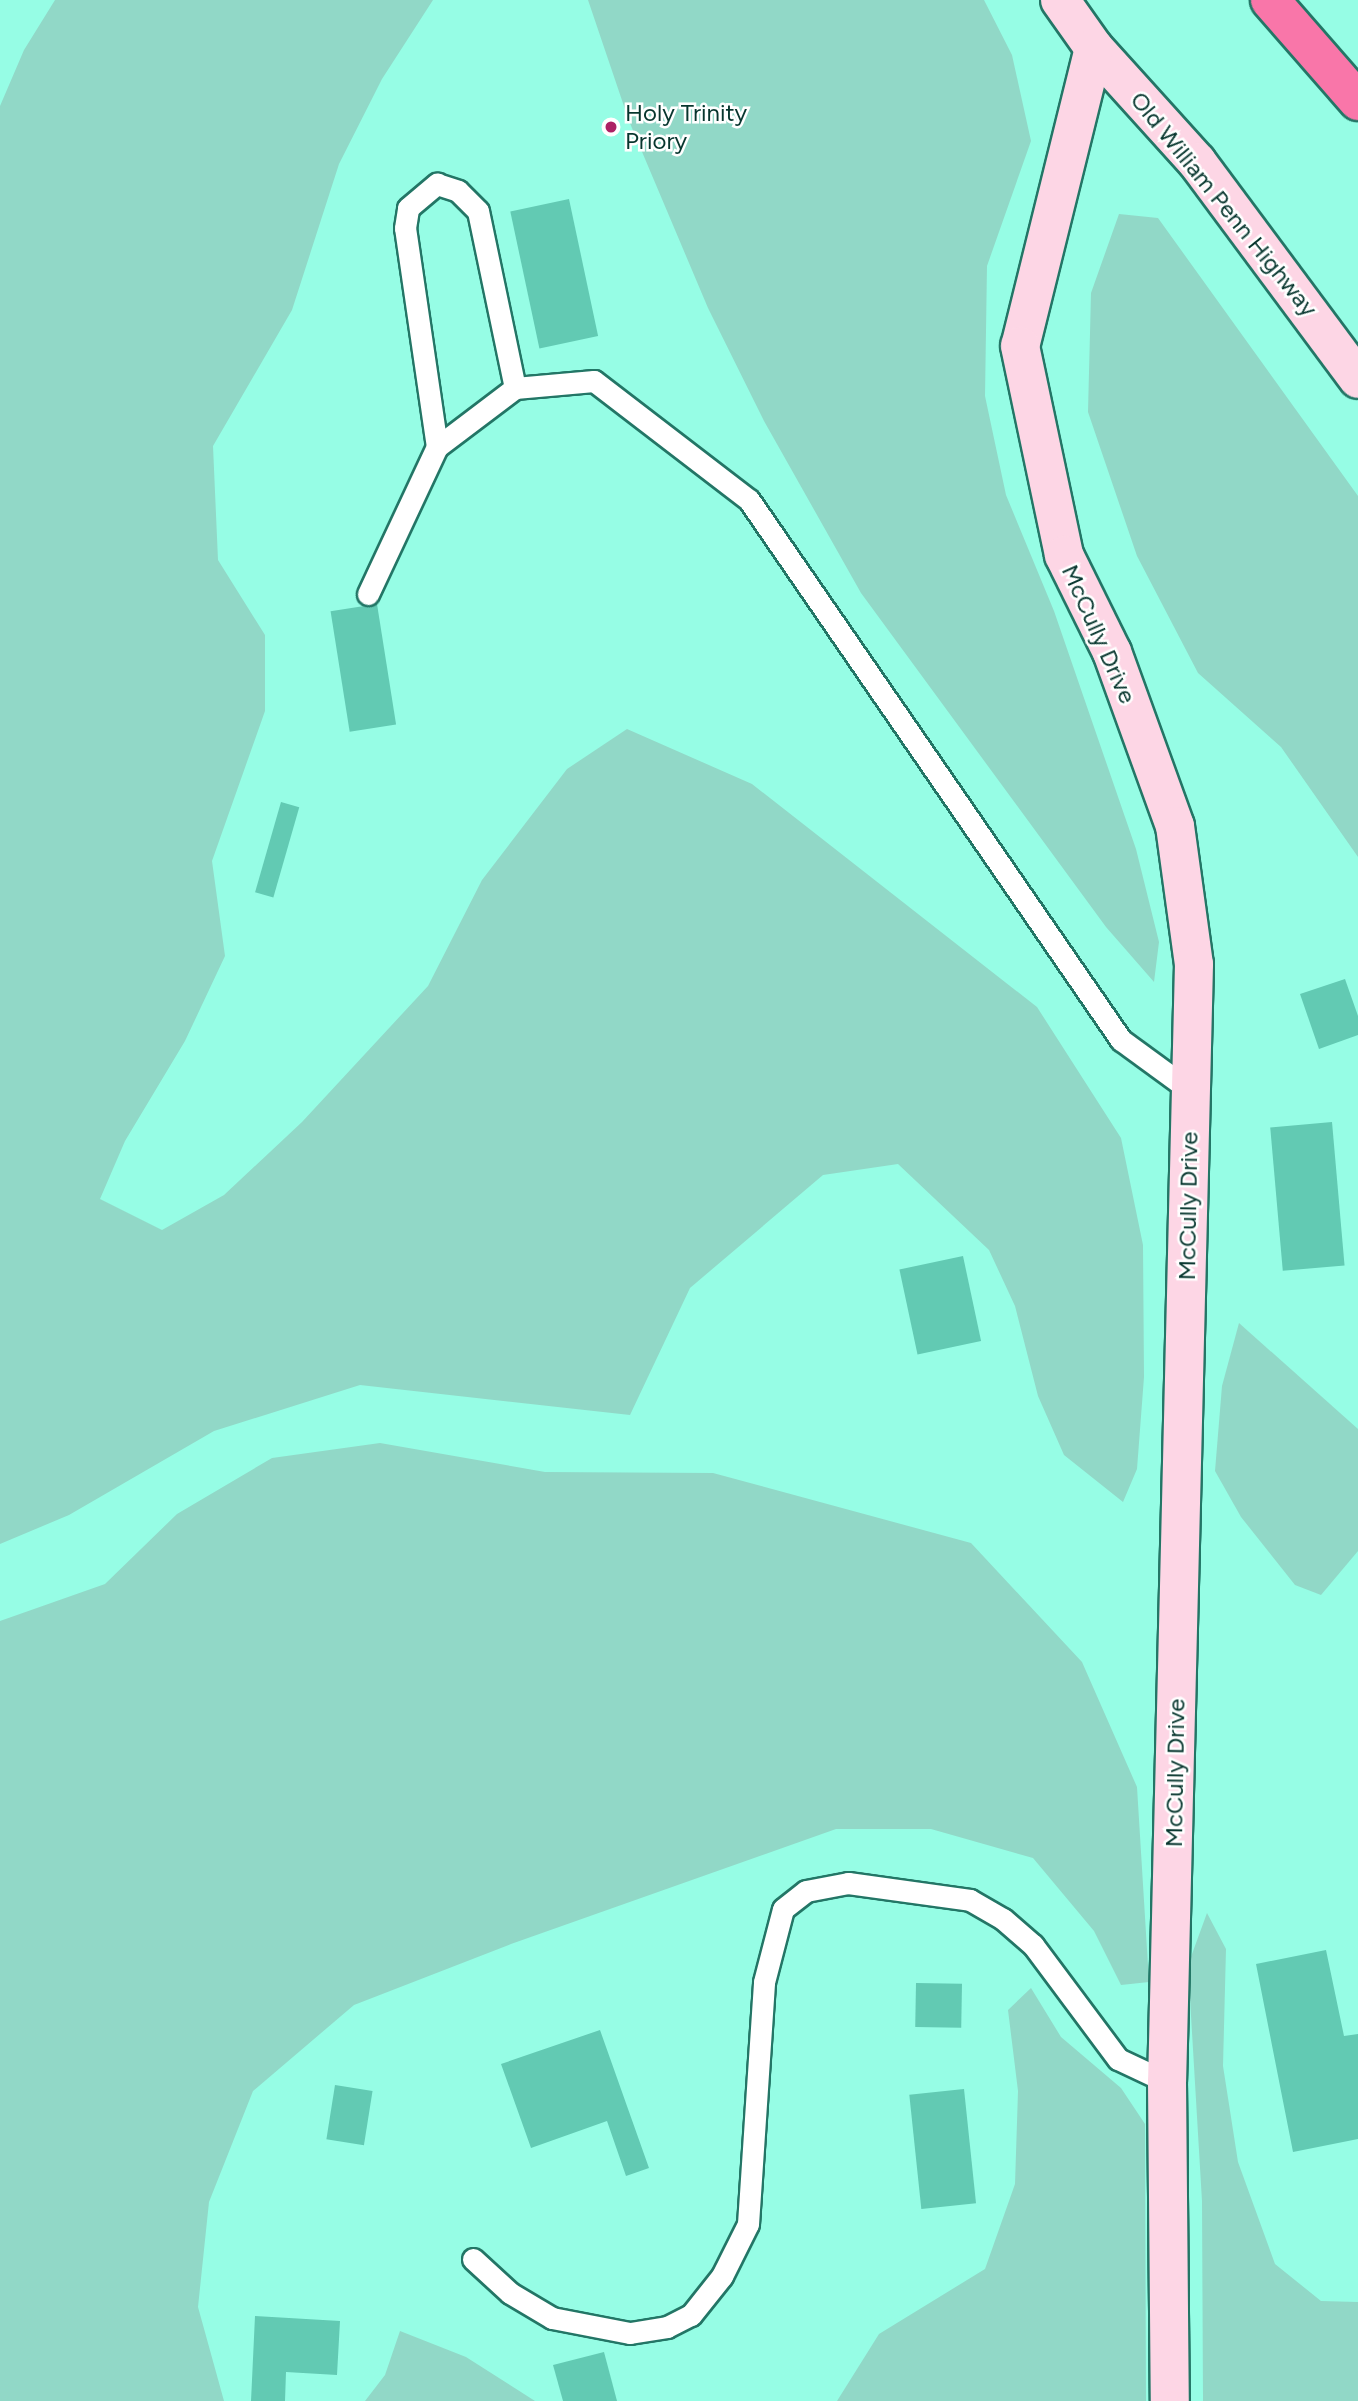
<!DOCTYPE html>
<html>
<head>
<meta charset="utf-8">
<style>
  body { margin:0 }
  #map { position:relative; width:1358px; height:2401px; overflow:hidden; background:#96fde5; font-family:Figtree,sans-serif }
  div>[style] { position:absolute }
  .green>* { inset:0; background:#91d8c7 }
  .building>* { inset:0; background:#62cab3; transform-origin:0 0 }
  .roads { filter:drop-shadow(2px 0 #237666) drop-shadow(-2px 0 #237666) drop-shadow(0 2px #237666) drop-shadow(0 -2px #237666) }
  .lane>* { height:21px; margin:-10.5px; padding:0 10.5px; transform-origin:10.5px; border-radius:10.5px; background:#fff }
  .secondary>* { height:38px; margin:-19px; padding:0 19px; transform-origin:19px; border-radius:19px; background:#fdd6e5 }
  .highway>* { height:38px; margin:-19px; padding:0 19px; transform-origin:19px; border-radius:19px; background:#f976a9 }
  .dots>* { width:19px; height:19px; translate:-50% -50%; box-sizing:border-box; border:4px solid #fff; border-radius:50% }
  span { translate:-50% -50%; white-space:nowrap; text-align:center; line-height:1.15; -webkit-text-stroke:5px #fff; paint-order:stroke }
  .poi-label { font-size:24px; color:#07362e }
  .left { translate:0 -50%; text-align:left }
  .street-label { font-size:24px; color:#07362e }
</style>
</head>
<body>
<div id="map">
  <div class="green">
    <i style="clip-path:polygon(55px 0,433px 0,382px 79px,339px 164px,292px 310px,213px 446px,218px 560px,265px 635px,265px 711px,212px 861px,225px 956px,185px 1041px,125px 1141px,100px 1199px,162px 1230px,224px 1195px,302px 1122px,428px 986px,482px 880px,567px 769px,627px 729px,752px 784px,1037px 1007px,1121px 1138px,1143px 1245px,1144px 1377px,1137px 1469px,1123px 1502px,1064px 1455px,1038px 1396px,1015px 1306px,989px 1250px,898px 1164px,823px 1175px,690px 1288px,630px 1415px,360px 1385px,214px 1431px,69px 1515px,0 1544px,0 106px,24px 50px)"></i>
    <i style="clip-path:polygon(588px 0,984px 0,1012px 55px,1031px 141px,987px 266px,985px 396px,1006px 495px,1054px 611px,1136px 849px,1159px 942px,1154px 982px,1106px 927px,861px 593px,764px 421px,708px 308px,629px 121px)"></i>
    <i style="clip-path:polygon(1119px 214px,1158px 218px,1358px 496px,1358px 857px,1281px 747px,1198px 673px,1137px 556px,1088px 412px,1091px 293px)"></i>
    <i style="clip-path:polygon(1239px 1323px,1358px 1429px,1358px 1551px,1321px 1595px,1295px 1585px,1241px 1517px,1215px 1471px,1222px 1386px)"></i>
    <i style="clip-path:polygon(380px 1443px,545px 1472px,713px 1473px,971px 1543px,1082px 1662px,1137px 1787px,1149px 1982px,1121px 1985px,1094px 1931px,1033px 1858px,931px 1829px,836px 1829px,511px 1944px,354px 2005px,253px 2091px,209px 2202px,198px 2307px,224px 2401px,0 2401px,0 1621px,105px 1584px,177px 1514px,272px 1458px)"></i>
    <i style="clip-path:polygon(1207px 1913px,1226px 1949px,1223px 2066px,1238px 2162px,1275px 2264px,1321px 2301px,1358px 2302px,1358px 2401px,1203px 2401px,1202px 2201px,1188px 1965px)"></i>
    <i style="clip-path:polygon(1031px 1988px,1061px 2037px,1121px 2088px,1145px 2124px,1146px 2401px,837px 2401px,879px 2334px,985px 2269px,1015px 2184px,1018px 2091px,1008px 2010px)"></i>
    <i style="clip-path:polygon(400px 2331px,466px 2357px,535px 2401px,365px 2401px,385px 2375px)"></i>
  </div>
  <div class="building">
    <i style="left:569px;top:199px;width:140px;height:60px;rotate:78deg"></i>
    <i style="left:377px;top:604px;width:122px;height:47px;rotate:81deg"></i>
    <i style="left:281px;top:802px;width:19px;height:94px;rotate:16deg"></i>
    <i style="clip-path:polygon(1345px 979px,1358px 1016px,1358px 1035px,1319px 1049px,1300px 994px)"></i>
    <i style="left:1332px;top:1122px;width:144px;height:62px;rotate:85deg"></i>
    <i style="left:963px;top:1256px;width:87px;height:65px;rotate:78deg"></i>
    <i style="clip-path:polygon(1326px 1950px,1344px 2036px,1358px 2034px,1358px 2139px,1293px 2152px,1256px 1964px)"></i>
    <i style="left:916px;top:1983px;width:46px;height:44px;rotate:1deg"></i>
    <i style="clip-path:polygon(600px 2030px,649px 2168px,626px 2176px,607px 2121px,531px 2148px,501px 2064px)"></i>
    <i style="left:335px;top:2085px;width:38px;height:55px;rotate:9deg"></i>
    <i style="left:964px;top:2089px;width:115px;height:55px;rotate:84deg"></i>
    <i style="clip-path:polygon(255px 2316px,340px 2321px,337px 2375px,286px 2372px,285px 2401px,251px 2401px)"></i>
    <i style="clip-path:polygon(604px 2352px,617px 2401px,563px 2401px,553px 2365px)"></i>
  </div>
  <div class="roads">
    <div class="lane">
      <i style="left:437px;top:447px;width:221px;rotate:-98.3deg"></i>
      <i style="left:405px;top:228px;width:20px;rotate:-81deg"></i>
      <i style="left:408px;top:208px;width:38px;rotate:-40deg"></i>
      <i style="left:437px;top:184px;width:22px;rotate:18deg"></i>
      <i style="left:458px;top:191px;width:28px;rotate:45deg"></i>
      <i style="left:478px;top:211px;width:181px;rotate:78.2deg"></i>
      <i style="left:368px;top:594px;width:162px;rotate:-64.9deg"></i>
      <i style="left:437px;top:447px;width:98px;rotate:-37.1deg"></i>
      <i style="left:515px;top:388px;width:79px;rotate:-5.1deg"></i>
      <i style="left:594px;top:381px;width:195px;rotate:37.5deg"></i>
      <i style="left:749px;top:500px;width:656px;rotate:55.44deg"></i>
      <i style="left:1121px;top:1040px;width:87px;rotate:36.1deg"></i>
      <i style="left:473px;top:2259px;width:50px;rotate:42.6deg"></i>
      <i style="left:510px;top:2293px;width:49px;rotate:30.8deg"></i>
      <i style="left:552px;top:2318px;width:79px;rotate:10.9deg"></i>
      <i style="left:630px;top:2333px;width:37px;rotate:-9deg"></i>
      <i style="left:667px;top:2327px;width:27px;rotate:-27deg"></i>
      <i style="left:691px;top:2315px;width:50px;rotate:-51.5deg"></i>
      <i style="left:722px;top:2276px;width:58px;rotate:-63.4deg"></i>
      <i style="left:748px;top:2224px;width:243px;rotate:-86.2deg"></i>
      <i style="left:764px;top:1982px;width:75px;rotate:-75.4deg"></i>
      <i style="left:783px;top:1909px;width:29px;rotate:-38deg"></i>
      <i style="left:806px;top:1891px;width:43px;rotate:-10.8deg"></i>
      <i style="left:848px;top:1883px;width:123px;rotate:7.9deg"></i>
      <i style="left:970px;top:1900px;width:38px;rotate:30deg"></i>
      <i style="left:1003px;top:1919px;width:40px;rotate:41deg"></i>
      <i style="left:1033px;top:1945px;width:142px;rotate:53.3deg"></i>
      <i style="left:1118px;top:2059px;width:54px;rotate:25.1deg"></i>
    </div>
    <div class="secondary">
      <i style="left:1060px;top:0;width:59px;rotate:54.7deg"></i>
      <i style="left:1094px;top:48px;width:154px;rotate:47.9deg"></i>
      <i style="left:1197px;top:162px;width:270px;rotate:53.4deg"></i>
      <i style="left:1094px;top:48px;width:307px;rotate:103.9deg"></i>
      <i style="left:1020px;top:346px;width:214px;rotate:78.1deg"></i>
      <i style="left:1064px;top:555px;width:108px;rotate:63.7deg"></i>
      <i style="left:1112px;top:652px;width:185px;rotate:70.1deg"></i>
      <i style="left:1175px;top:826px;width:139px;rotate:82.2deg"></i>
      <i style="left:1194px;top:964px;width:1118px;rotate:91.38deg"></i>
      <i style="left:1167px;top:2082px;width:319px;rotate:89.5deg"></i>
    </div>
    <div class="highway">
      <i style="left:1270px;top:0;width:134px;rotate:48.9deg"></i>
    </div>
  </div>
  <div class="dots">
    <i style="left:611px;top:127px;background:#ac2264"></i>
  </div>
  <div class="poi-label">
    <span class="left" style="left:625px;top:127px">Holy Trinity<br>Priory</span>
  </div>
  <div class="street-label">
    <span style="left:1224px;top:204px;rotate:51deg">Old William Penn Highway</span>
    <span style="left:1099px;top:634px;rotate:66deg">McCully Drive</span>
    <span style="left:1188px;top:1206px;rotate:-89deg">McCully Drive</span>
    <span style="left:1175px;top:1773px;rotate:-89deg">McCully Drive</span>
  </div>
</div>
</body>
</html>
